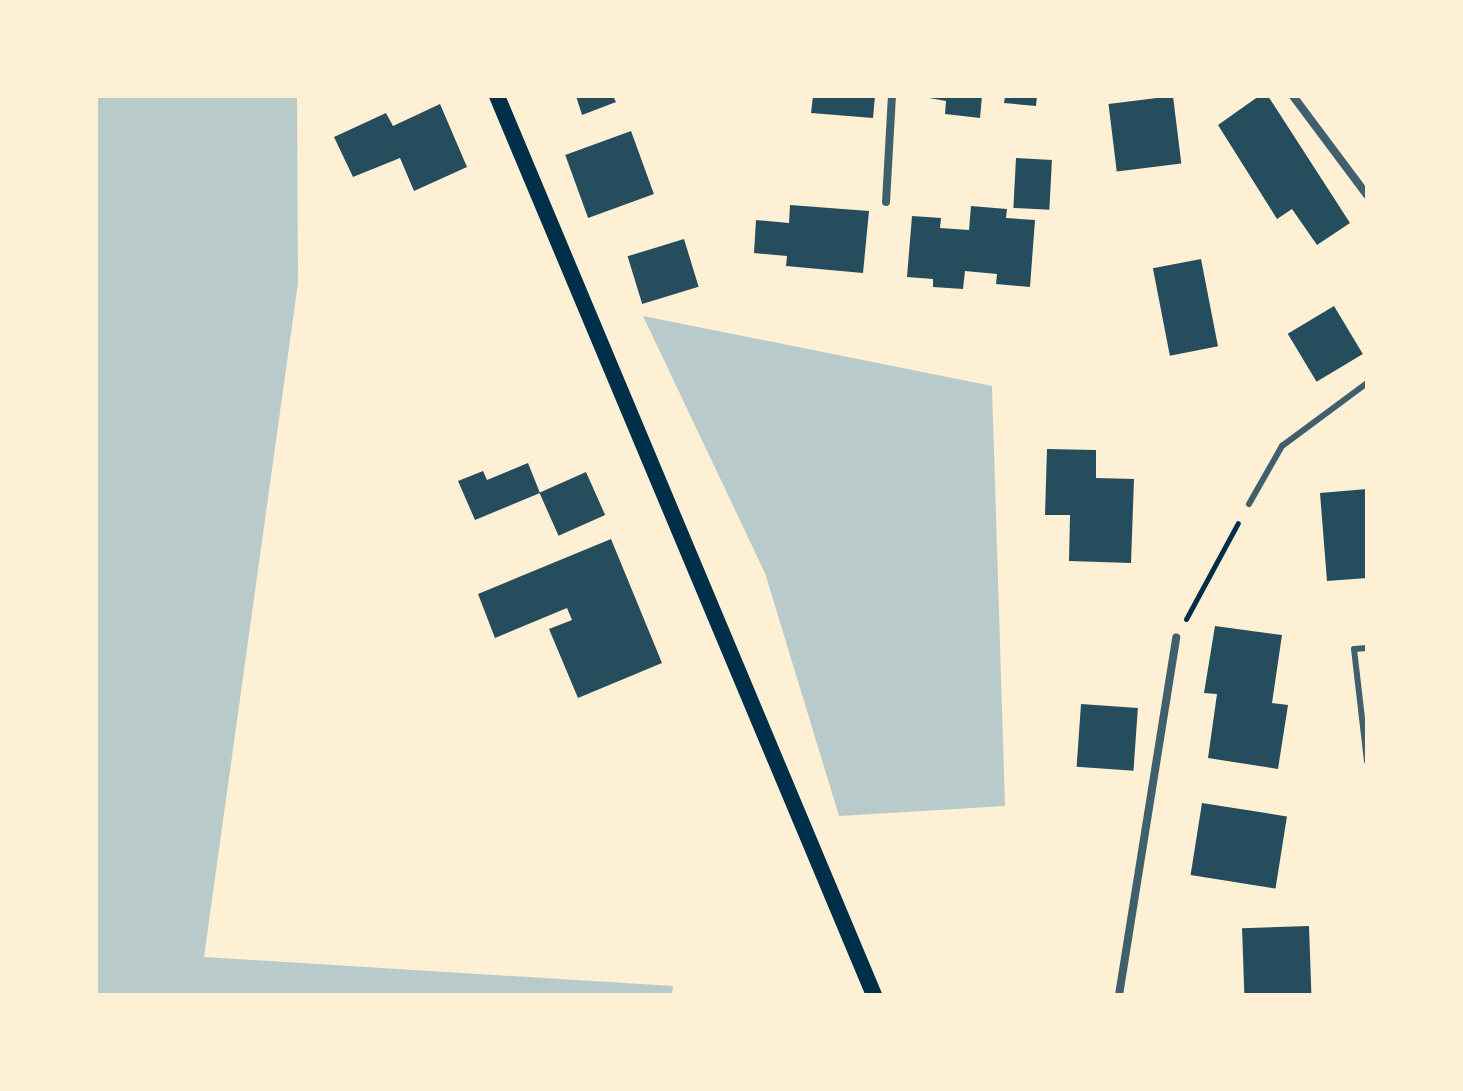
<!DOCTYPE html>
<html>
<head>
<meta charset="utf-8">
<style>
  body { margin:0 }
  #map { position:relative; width:1463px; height:1091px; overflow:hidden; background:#fdf0d5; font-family:"Work Sans",sans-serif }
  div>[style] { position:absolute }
  .green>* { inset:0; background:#b9caca }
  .building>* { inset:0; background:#264d5e; transform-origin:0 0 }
  .path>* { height:5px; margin:-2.5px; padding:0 2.5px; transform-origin:2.5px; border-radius:2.5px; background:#003049 }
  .service>* { height:6px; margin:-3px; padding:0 3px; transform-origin:3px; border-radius:3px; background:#3f606c }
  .minor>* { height:8px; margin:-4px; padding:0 4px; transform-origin:4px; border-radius:4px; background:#3f606c }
  .secondary>* { height:16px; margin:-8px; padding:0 8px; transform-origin:8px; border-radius:8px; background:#003049 }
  span { translate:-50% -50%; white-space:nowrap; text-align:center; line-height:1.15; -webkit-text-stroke:6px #fdf0d5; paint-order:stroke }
  .frame { position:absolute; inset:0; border:98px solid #fdf0d5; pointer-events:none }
</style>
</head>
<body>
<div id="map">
  <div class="green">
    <i style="clip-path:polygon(96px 96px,297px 96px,298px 283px,204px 957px,673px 986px,672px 995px,96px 995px)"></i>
    <i style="clip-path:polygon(643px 316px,992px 386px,1005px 806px,839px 816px,765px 573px)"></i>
  </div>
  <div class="building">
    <i style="clip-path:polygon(576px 96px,613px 96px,616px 102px,582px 115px)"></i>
    <i style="clip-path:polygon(813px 96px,875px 96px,873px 118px,811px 113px)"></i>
    <i style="clip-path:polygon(918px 96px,982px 96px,980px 118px,945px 114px,946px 101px)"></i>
    <i style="clip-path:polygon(1005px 96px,1037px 96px,1036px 106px,1004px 103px)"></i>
    <i style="left:1173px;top:96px;width:68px;height:65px;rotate:83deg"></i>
    <i style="clip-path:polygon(1259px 96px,1268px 96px,1350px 223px,1317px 245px,1292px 209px,1277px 219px,1218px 125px)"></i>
    <i style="clip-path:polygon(440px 104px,467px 167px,414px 191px,400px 158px,353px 177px,334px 137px,386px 113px,393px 126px)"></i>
    <i style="left:631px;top:131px;width:67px;height:70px;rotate:70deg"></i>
    <i style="left:1016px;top:158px;width:36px;height:50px;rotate:3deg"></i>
    <i style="clip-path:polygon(790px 205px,869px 211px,863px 273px,786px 266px,787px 256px,754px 253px,756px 220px,789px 223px)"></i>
    <i style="clip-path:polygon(971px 206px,1007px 209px,1006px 218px,1035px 220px,1030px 287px,996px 284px,997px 274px,965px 271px,963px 289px,933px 287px,933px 279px,907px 277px,912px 216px,941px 218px,940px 228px,969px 230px)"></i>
    <i style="left:684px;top:239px;width:50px;height:59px;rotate:73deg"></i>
    <i style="left:1201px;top:259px;width:89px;height:49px;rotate:79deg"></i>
    <i style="left:1334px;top:306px;width:56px;height:54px;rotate:59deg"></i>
    <i style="clip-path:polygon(1047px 449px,1096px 450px,1096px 478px,1134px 479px,1131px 563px,1069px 561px,1070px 515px,1045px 515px)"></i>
    <i style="clip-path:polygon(528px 463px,540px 493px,475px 520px,458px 481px,483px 471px,487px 480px)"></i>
    <i style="left:586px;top:472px;width:47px;height:51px;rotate:66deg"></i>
    <i style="clip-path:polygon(1367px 489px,1367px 578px,1327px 581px,1320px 493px)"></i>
    <i style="clip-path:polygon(611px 539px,662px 663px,578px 698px,549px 629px,572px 620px,567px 608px,495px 638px,478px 594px)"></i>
    <i style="clip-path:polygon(1215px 626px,1282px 635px,1272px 703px,1288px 705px,1278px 769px,1208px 758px,1217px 694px,1204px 693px)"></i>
    <i style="left:1081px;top:704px;width:57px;height:63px;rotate:4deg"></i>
    <i style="left:1202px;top:803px;width:86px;height:73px;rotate:9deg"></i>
    <i style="left:1309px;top:926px;width:69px;height:67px;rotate:88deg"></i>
  </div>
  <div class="path">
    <i style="left:1186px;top:619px;width:109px;rotate:-61.6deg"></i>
  </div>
  <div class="service">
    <i style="left:1249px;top:504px;width:67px;rotate:-60.4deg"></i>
    <i style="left:1282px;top:446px;width:106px;rotate:-36.5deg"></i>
    <i style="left:1367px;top:648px;width:13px;rotate:176deg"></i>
    <i style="left:1354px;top:649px;width:113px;rotate:83.4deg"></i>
  </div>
  <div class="minor">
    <i style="left:1293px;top:96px;width:124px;rotate:53.2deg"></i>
    <i style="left:886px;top:202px;width:106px;rotate:-86.8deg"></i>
    <i style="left:1119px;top:995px;width:362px;rotate:-80.9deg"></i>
  </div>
  <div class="secondary">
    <i style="left:497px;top:96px;width:975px;rotate:67.25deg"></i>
  </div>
  <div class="frame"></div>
</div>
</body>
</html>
